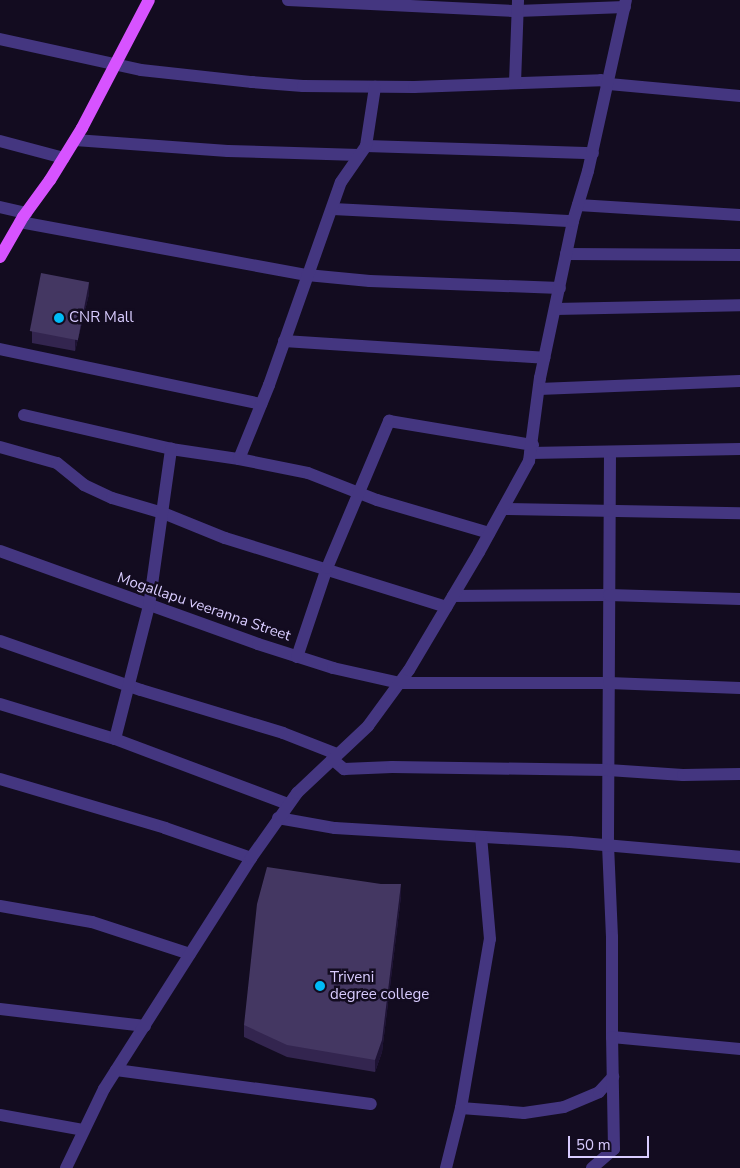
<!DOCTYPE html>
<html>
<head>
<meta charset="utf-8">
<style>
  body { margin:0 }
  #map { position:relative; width:740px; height:1168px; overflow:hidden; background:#130c20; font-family:"Nunito Sans",sans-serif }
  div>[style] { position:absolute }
  .minor>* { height:12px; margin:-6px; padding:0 6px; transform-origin:6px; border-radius:6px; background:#443680 }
  .major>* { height:12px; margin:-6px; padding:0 6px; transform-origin:6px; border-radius:6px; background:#d753ff }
  .wall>* { inset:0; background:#33254f }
  .shaded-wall>* { inset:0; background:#1e1334 }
  .building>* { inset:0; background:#443762; transform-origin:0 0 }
  .dots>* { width:14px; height:14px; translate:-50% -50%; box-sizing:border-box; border:2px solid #130c20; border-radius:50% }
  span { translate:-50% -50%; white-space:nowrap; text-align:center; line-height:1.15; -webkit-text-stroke:5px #130c20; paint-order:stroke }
  .poi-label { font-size:15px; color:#d9ccff }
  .left { translate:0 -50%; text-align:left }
  .street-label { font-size:15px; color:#d9ccff }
  .scale { position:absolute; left:568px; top:1136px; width:81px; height:22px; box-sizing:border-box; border:2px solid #d9ccff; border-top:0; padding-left:6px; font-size:15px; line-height:18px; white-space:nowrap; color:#d9ccff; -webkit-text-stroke:4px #130c20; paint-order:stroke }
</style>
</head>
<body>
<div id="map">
  <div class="minor">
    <i style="left:288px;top:0;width:229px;rotate:2.8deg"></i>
    <i style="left:517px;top:11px;width:108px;rotate:-2.1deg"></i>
    <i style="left:0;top:39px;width:144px;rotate:12.4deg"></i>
    <i style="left:141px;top:70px;width:112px;rotate:6.2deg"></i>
    <i style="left:252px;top:82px;width:51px;rotate:4.5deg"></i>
    <i style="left:303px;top:86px;width:111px;rotate:0.5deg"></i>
    <i style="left:414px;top:87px;width:187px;rotate:-2.1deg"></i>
    <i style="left:601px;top:80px;width:9px;rotate:27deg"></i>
    <i style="left:609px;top:84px;width:132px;rotate:5.2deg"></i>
    <i style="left:515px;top:83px;width:83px;rotate:-87.9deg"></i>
    <i style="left:75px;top:140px;width:153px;rotate:4.1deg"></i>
    <i style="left:228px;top:151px;width:131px;rotate:1.7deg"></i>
    <i style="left:0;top:141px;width:66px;rotate:14.9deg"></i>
    <i style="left:366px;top:146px;width:227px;rotate:1.8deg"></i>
    <i style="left:578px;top:205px;width:162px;rotate:3.5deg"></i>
    <i style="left:0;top:207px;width:27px;rotate:13deg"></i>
    <i style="left:333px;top:209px;width:240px;rotate:2.9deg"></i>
    <i style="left:20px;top:222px;width:292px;rotate:10.5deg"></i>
    <i style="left:307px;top:275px;width:63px;rotate:5.4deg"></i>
    <i style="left:370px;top:281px;width:190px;rotate:2.1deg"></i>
    <i style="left:566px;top:254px;width:174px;rotate:0.3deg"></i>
    <i style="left:555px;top:309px;width:185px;rotate:-1.2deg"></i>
    <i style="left:284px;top:341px;width:261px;rotate:3.7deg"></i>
    <i style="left:0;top:349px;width:267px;rotate:11.9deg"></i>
    <i style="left:539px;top:389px;width:201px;rotate:-2.3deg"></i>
    <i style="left:24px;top:415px;width:151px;rotate:13deg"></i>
    <i style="left:171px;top:449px;width:69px;rotate:8.4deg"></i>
    <i style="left:239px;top:459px;width:70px;rotate:11.5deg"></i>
    <i style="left:308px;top:473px;width:74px;rotate:21.4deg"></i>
    <i style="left:377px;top:500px;width:117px;rotate:16.4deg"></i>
    <i style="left:0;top:447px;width:59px;rotate:15.7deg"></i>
    <i style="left:57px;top:463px;width:35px;rotate:39deg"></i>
    <i style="left:84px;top:485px;width:31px;rotate:25deg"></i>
    <i style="left:112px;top:498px;width:53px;rotate:16.4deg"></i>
    <i style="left:163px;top:513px;width:67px;rotate:22deg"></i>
    <i style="left:225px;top:538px;width:232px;rotate:17.3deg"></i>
    <i style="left:610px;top:452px;width:393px;rotate:90.3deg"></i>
    <i style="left:608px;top:845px;width:92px;rotate:87.5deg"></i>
    <i style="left:612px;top:937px;width:100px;rotate:90deg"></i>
    <i style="left:612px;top:1037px;width:129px;rotate:5.4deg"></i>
    <i style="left:530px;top:453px;width:210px;rotate:-1.1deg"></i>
    <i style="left:239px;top:459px;width:80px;rotate:-67.9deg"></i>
    <i style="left:269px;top:385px;width:215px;rotate:-70.5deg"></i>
    <i style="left:341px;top:182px;width:44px;rotate:-55.2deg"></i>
    <i style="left:366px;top:146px;width:60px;rotate:-81.3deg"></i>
    <i style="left:503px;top:509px;width:237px;rotate:1deg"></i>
    <i style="left:0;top:551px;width:274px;rotate:19.8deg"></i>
    <i style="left:258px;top:644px;width:79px;rotate:17.7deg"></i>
    <i style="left:333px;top:668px;width:69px;rotate:12.6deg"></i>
    <i style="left:400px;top:683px;width:209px"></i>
    <i style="left:609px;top:683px;width:131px;rotate:2.2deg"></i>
    <i style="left:453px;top:596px;width:156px;rotate:-0.4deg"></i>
    <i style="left:609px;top:595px;width:131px;rotate:1.7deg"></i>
    <i style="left:0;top:641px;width:149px;rotate:19.2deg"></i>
    <i style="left:141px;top:690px;width:148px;rotate:16.8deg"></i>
    <i style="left:283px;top:733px;width:58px;rotate:21.3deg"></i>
    <i style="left:297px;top:657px;width:94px;rotate:-71.4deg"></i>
    <i style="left:327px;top:568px;width:160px;rotate:-67.1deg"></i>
    <i style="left:389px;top:421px;width:146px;rotate:9.5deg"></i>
    <i style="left:0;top:704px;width:120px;rotate:16.9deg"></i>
    <i style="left:115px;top:739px;width:185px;rotate:20.6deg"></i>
    <i style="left:115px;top:739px;width:137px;rotate:-75.7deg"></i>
    <i style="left:149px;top:606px;width:159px;rotate:-82deg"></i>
    <i style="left:332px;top:759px;width:16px;rotate:40deg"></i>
    <i style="left:344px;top:769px;width:48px;rotate:-2.4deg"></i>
    <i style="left:392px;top:767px;width:216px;rotate:0.8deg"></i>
    <i style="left:608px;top:770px;width:75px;rotate:3.8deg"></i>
    <i style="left:683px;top:775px;width:57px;rotate:-1deg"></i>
    <i style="left:0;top:779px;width:172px;rotate:16.5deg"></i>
    <i style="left:165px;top:828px;width:91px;rotate:19.2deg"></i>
    <i style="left:278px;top:818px;width:58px;rotate:10deg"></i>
    <i style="left:335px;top:828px;width:235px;rotate:3.4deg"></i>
    <i style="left:570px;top:842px;width:171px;rotate:5deg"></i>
    <i style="left:0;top:906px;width:93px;rotate:9.9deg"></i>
    <i style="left:92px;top:922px;width:103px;rotate:18.1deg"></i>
    <i style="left:0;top:1009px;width:146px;rotate:6.7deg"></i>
    <i style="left:116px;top:1070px;width:257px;rotate:7.6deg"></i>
    <i style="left:461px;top:1108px;width:63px;rotate:4.5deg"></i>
    <i style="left:524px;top:1113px;width:40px;rotate:-8.5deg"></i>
    <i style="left:564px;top:1107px;width:38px;rotate:-23deg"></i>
    <i style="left:599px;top:1092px;width:21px;rotate:-47deg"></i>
    <i style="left:0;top:1115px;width:84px;rotate:10.2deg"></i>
    <i style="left:66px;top:1168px;width:88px;rotate:-64.3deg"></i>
    <i style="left:104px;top:1089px;width:274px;rotate:-57.5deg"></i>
    <i style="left:251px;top:858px;width:80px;rotate:-54.7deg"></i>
    <i style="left:297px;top:793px;width:98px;rotate:-43.3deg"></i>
    <i style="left:368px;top:726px;width:69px;rotate:-53.8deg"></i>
    <i style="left:409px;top:670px;width:137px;rotate:-59.3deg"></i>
    <i style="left:479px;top:552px;width:104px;rotate:-61.2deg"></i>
    <i style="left:529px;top:461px;width:84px;rotate:-82.5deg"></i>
    <i style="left:540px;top:378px;width:160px;rotate:-78.1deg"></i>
    <i style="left:573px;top:221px;width:52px;rotate:-73.3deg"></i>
    <i style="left:588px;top:171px;width:175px;rotate:-77.5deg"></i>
    <i style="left:446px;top:1168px;width:62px;rotate:-76deg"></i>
    <i style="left:461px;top:1108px;width:171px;rotate:-80.3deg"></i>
    <i style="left:490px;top:939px;width:102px;rotate:-95deg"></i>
    <i style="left:592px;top:1168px;width:29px;rotate:-41deg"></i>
    <i style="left:614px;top:1149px;width:112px;rotate:-91deg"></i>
  </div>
  <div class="major">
    <i style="left:0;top:257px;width:46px;rotate:-60.1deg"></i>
    <i style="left:23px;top:217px;width:46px;rotate:-53.9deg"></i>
    <i style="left:50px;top:180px;width:61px;rotate:-58.4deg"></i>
    <i style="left:82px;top:128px;width:144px;rotate:-62.4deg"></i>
  </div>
  <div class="wall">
    <i style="clip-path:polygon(89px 294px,75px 351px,32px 343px,32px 331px)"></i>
    <i style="clip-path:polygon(401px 896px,382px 1052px,375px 1072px,287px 1057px,244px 1037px,244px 1025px)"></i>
  </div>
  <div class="shaded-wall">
    <i style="clip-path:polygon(89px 282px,89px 294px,75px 351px,75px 339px)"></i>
    <i style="clip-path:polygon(401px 884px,401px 896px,382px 1052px,375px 1072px,375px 1060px)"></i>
  </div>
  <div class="building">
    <i style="left:41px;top:273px;width:49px;height:59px;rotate:11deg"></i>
    <i style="clip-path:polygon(267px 867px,381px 884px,401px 884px,382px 1040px,375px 1060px,287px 1045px,244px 1025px,257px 904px)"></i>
  </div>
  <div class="dots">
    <i style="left:59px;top:318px;background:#00bbf7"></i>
    <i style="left:320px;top:986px;background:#00bbf7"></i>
  </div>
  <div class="poi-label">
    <span class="left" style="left:69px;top:318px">CNR Mall</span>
    <span class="left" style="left:330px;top:986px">Triveni<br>degree college</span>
  </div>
  <div class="street-label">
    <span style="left:204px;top:607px;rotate:19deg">Mogallapu veeranna Street</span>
  </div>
  <div class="scale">50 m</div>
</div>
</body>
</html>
